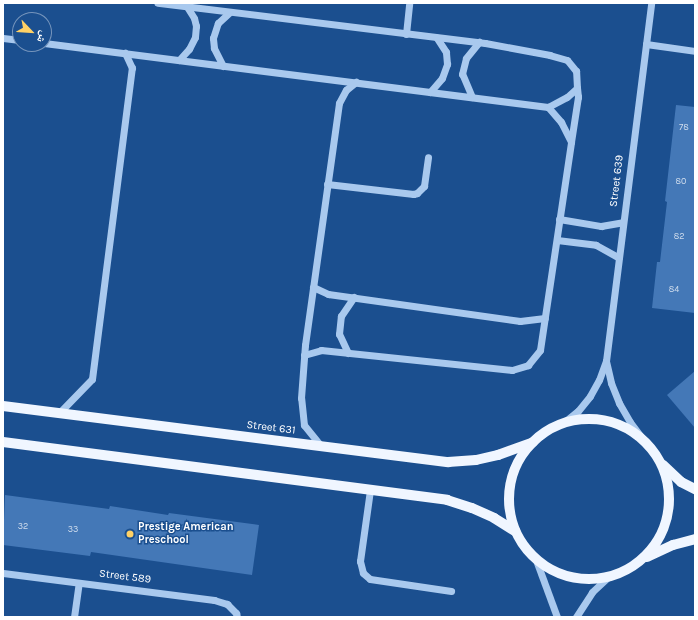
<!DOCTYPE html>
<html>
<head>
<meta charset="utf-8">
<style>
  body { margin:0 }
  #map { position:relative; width:698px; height:620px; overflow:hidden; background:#1b4f8f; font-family:Karla,"Noto Naskh Arabic",sans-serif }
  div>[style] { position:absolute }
  .building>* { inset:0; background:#4478b7 }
  .minor>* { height:7px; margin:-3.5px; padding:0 3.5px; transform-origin:3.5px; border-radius:3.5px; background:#a9c9ee }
  .major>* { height:10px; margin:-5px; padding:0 5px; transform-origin:5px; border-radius:5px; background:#f0f6ff }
  .major>.ring { margin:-5px; padding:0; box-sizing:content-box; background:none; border:10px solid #f0f6ff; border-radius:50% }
  .dots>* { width:11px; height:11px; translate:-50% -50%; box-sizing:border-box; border:2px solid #1b4f8f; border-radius:50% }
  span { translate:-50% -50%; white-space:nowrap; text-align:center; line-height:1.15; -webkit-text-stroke:3px #1b4f8f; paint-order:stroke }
  .number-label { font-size:9px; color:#d0dded }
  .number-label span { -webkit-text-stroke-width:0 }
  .street-label { font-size:11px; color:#fff }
  .poi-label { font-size:11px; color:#fff; font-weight:700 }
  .left { translate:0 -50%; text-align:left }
  .frame { position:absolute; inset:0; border:4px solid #fff; pointer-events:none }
  .north { position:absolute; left:12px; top:12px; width:40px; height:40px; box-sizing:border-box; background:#1b4f8f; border:1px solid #7695bc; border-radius:50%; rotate:115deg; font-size:11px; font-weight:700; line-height:16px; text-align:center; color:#fff }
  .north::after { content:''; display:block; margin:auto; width:14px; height:18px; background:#ffd166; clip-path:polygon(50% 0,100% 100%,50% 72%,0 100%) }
</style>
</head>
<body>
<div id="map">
  <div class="building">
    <i style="clip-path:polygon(676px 105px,695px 107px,695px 313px,652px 308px,657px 262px,660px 262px,667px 202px,665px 201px)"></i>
    <i style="clip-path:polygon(695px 371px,695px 428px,667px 395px)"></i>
    <i style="clip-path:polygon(5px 495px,109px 509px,110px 506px,168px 515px,169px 513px,259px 525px,252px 575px,91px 552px,90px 556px,3px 545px)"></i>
  </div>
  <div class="minor">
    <i style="left:406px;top:34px;width:31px;rotate:-84deg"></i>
    <i style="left:3px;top:38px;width:17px;rotate:7deg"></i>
    <i style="left:44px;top:43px;width:508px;rotate:7.24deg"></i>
    <i style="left:548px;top:107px;width:21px;rotate:-28deg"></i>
    <i style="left:567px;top:97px;width:13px;rotate:-42deg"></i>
    <i style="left:577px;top:88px;width:17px;rotate:-93deg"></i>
    <i style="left:576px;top:71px;width:14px;rotate:-129deg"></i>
    <i style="left:567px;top:60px;width:18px;rotate:-164deg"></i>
    <i style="left:550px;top:55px;width:66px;rotate:-169.5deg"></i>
    <i style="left:485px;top:43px;width:330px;rotate:-173deg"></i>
    <i style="left:646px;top:44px;width:49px;rotate:8.1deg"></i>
    <i style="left:179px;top:60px;width:15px;rotate:-48deg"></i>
    <i style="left:189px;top:49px;width:13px;rotate:-63deg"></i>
    <i style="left:195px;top:37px;width:11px;rotate:-85deg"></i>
    <i style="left:196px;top:26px;width:8px;rotate:-104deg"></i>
    <i style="left:194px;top:18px;width:13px;rotate:-122deg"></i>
    <i style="left:223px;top:66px;width:20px;rotate:-117deg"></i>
    <i style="left:214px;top:48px;width:10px;rotate:-96deg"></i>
    <i style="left:213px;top:38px;width:16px;rotate:-72deg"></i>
    <i style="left:218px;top:23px;width:16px;rotate:-43deg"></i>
    <i style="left:430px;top:92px;width:18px;rotate:-49deg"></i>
    <i style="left:442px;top:78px;width:15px;rotate:-70deg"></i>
    <i style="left:447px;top:64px;width:12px;rotate:-95deg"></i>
    <i style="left:446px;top:52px;width:17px;rotate:-123deg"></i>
    <i style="left:472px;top:97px;width:25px;rotate:-113deg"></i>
    <i style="left:462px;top:74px;width:16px;rotate:-76deg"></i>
    <i style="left:466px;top:58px;width:21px;rotate:-51deg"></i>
    <i style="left:548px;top:107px;width:20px;rotate:49deg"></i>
    <i style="left:561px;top:122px;width:22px;rotate:63deg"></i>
    <i style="left:327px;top:184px;width:87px;rotate:6.6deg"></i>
    <i style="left:413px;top:194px;width:4px;rotate:-14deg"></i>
    <i style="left:417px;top:193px;width:10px;rotate:-45deg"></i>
    <i style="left:424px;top:186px;width:29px;rotate:-82deg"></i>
    <i style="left:559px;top:219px;width:43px;rotate:9.5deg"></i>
    <i style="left:601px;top:226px;width:22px;rotate:-10deg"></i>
    <i style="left:557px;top:240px;width:39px;rotate:7deg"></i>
    <i style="left:596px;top:245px;width:26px;rotate:29deg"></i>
    <i style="left:313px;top:287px;width:17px;rotate:25deg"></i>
    <i style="left:328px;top:294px;width:194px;rotate:8deg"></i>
    <i style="left:520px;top:321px;width:25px;rotate:-7deg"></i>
    <i style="left:348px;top:353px;width:21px;rotate:-115deg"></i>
    <i style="left:339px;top:334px;width:18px;rotate:-84deg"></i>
    <i style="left:341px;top:316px;width:23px;rotate:-56deg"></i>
    <i style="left:304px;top:355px;width:18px;rotate:-16deg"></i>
    <i style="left:321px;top:350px;width:192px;rotate:6deg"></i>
    <i style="left:512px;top:370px;width:17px;rotate:-17deg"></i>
    <i style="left:528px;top:365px;width:19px;rotate:-51deg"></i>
    <i style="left:540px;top:350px;width:210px;rotate:-81.5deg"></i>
    <i style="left:571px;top:142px;width:46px;rotate:-81.2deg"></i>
    <i style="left:578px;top:97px;width:9px;rotate:-96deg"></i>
    <i style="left:606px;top:361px;width:23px;rotate:77deg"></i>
    <i style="left:611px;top:383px;width:22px;rotate:68deg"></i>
    <i style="left:619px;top:403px;width:22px;rotate:60deg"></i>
    <i style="left:630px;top:422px;width:21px;rotate:53deg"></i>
    <i style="left:59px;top:413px;width:47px;rotate:-45.9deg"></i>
    <i style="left:92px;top:379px;width:314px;rotate:-82.7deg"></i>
    <i style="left:132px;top:68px;width:17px;rotate:-115deg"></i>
    <i style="left:563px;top:423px;width:19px;rotate:-39deg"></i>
    <i style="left:578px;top:411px;width:19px;rotate:-51deg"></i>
    <i style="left:590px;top:396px;width:18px;rotate:-61deg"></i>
    <i style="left:599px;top:380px;width:20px;rotate:-70deg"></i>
    <i style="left:606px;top:361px;width:361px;rotate:-82.8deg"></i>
    <i style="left:321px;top:446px;width:27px;rotate:-129deg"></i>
    <i style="left:304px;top:425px;width:27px;rotate:-96deg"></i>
    <i style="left:301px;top:398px;width:53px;rotate:-85.7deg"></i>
    <i style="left:305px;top:345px;width:244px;rotate:-82deg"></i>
    <i style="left:339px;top:103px;width:15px;rotate:-62deg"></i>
    <i style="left:346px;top:90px;width:13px;rotate:-39deg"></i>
    <i style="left:370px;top:490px;width:72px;rotate:98deg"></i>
    <i style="left:360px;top:561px;width:12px;rotate:76deg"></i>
    <i style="left:363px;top:573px;width:9px;rotate:41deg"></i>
    <i style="left:370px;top:579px;width:82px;rotate:8.4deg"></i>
    <i style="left:536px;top:560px;width:61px;rotate:69.8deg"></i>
    <i style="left:3px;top:573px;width:213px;rotate:7.3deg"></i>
    <i style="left:214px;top:600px;width:14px;rotate:17deg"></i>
    <i style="left:227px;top:604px;width:13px;rotate:45deg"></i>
    <i style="left:236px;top:613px;width:4px;rotate:76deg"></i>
    <i style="left:74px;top:617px;width:34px;rotate:-82deg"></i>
    <i style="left:576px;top:617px;width:30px;rotate:-57deg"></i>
    <i style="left:592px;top:592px;width:21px;rotate:-43deg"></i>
  </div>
  <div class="major">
    <i style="left:3px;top:406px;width:449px;rotate:7.2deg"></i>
    <i style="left:448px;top:462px;width:28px;rotate:-4deg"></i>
    <i style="left:476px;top:460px;width:23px;rotate:-13deg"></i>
    <i style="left:498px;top:455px;width:37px;rotate:-20deg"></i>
    <i class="ring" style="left:509px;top:419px;width:150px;height:150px"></i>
    <i style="left:3px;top:442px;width:448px;rotate:7.4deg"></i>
    <i style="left:447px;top:500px;width:26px;rotate:18deg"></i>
    <i style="left:472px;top:508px;width:24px;rotate:24deg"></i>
    <i style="left:494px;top:518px;width:25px;rotate:32deg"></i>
    <i style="left:663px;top:465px;width:25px;rotate:43deg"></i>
    <i style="left:681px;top:482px;width:16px;rotate:27deg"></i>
    <i style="left:647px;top:557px;width:29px;rotate:-25deg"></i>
    <i style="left:673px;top:545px;width:23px;rotate:-15deg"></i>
  </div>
  <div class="dots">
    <i style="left:130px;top:534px;background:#ffd166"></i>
  </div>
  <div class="number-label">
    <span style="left:684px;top:127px">78</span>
    <span style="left:681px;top:181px">80</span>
    <span style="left:679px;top:236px">82</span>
    <span style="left:674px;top:289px">84</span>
    <span style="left:23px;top:526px">32</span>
    <span style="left:73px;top:529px">33</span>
  </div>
  <div class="street-label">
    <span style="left:617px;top:181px;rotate:-83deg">Street 639</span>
    <span style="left:271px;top:428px;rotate:7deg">Street 631</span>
    <span style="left:125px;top:577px;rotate:7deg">Street 589</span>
  </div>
  <div class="poi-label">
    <span class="left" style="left:138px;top:534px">Prestige American<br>Preschool</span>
  </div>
  <div class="frame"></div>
  <div class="north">ش</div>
</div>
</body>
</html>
